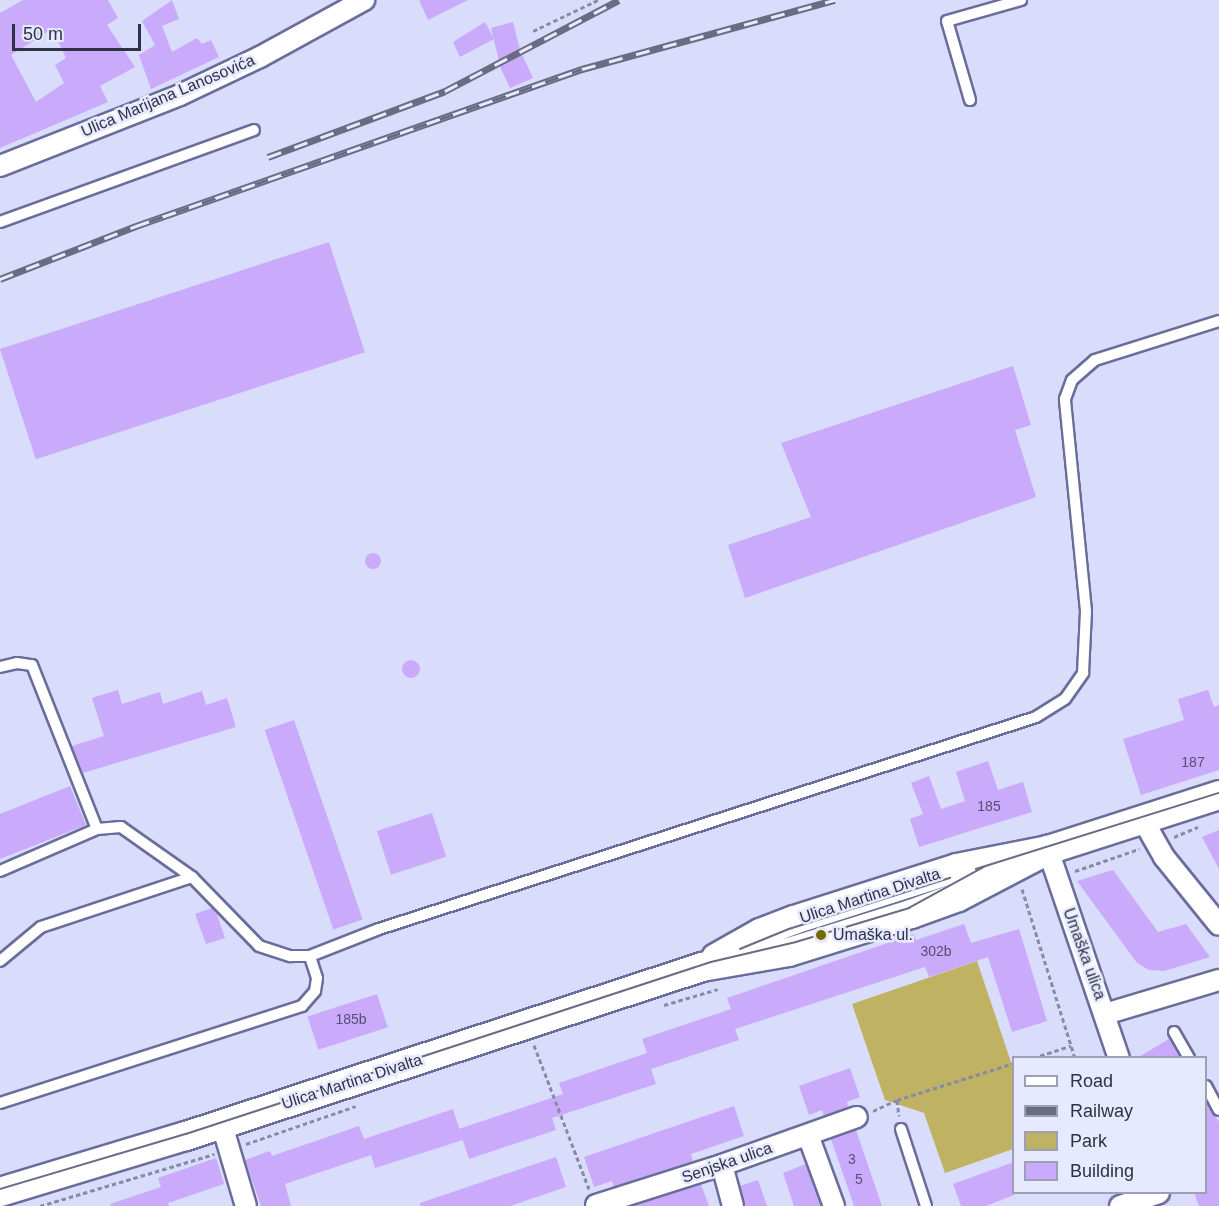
<!DOCTYPE html>
<html>
<head>
<meta charset="utf-8">
<style>
  body { margin:0 }
  #map { position:relative; width:1219px; height:1206px; overflow:hidden; background:#d9dcfb; font-family:Helvetica,sans-serif }
  div>[style] { position:absolute }
  .green>* { inset:0; background:#bfb363 }
  .building>* { inset:0; background:#c9aafb; transform-origin:0 0 }
  .round { border-radius:50% }
  .path>* { height:3px; margin-top:-1.5px; transform-origin:0; background:repeating-linear-gradient(90deg,#888ba4 0 4.5px,transparent 0 7.5px) }
  .roads { filter:drop-shadow(2px 0 #6a6d9b) drop-shadow(-2px 0 #6a6d9b) drop-shadow(0 2px #6a6d9b) drop-shadow(0 -2px #6a6d9b) }
  .lane>* { height:10px; margin:-5px; padding:0 5px; transform-origin:5px; border-radius:5px; background:#fff }
  .street>* { height:20px; margin:-10px; padding:0 10px; transform-origin:10px; border-radius:10px; background:#fff }
  .secondary>* { height:28px; margin:-14px; padding:0 14px; transform-origin:14px; border-radius:14px; background:#fff }
  .tram>* { height:1.5px; margin:-0.75px; padding:0 0.75px; transform-origin:0.75px; border-radius:0.75px; background:#696c83 }
  .rail>* { height:7px; margin-top:-3.5px; transform-origin:0; background:repeating-linear-gradient(90deg,#e7eaff 0 14px,#696c83 0 28px); box-sizing:border-box; border-block:2px solid #696c83 }
  .dots>* { width:16px; height:16px; translate:-50% -50%; box-sizing:border-box; border:3px solid #e7eaff; border-radius:50% }
  span { translate:-50% -50%; white-space:nowrap; text-align:center; line-height:1.15; -webkit-text-stroke:5px #e7eaff; paint-order:stroke }
  .number-label { font-size:14px; color:#564f72 }
  .number-label span { -webkit-text-stroke-width:0 }
  .street-label { font-size:16px; color:#2f3144 }
  .poi-label { font-size:16px; color:#2f3144 }
  .left { translate:0 -50%; text-align:left }
  .legend { position:absolute; left:1012px; top:1056px; width:195px; height:138px; box-sizing:border-box; background:#e7eaff; border:2px solid #9da0b4; margin:0; padding:8px 10px; list-style:none; font-size:18px; color:#2f3144 }
  .legend li { display:flex; align-items:center; gap:12px; height:30px }
  .legend b { width:30px; border:2px solid #9da0b4 }
  .scale { position:absolute; left:12px; top:24px; width:129px; height:27px; box-sizing:border-box; border:3px solid #2f3144; border-top:0; padding-left:8px; font-size:18px; line-height:21px; white-space:nowrap; color:#2f3144; -webkit-text-stroke:4px #e7eaff; paint-order:stroke }
</style>
</head>
<body>
<div id="map">
  <div class="green">
    <i style="clip-path:polygon(977px 961px,1013px 1068px,1013px 1149px,945px 1173px,924px 1113px,885px 1100px,852px 1004px)"></i>
  </div>
  <div class="building">
    <i style="clip-path:polygon(evenodd,23px 0,108px 0,118px 18px,107px 25px,135px 67px,100px 86px,108px 102px,0 148px,0 13px,23px 0,52px 29px,66px 58px,55px 65px,64px 83px,36px 102px,11px 55px,52px 29px)"></i>
    <i style="clip-path:polygon(172px 0,179px 19px,162px 26px,172px 52px,197px 38px,202px 44px,211px 40px,219px 57px,151px 89px,139px 55px,155px 45px,142px 21px)"></i>
    <i style="clip-path:polygon(419px 0,468px 0,428px 20px)"></i>
    <i style="clip-path:polygon(485px 22px,494px 39px,460px 57px,453px 42px)"></i>
    <i style="clip-path:polygon(513px 22px,520px 50px,533px 78px,510px 88px,501px 69px,491px 28px)"></i>
    <i style="left:329px;top:242px;width:116px;height:346px;rotate:72deg"></i>
    <i style="clip-path:polygon(1013px 366px,1031px 425px,1015px 430px,1036px 497px,745px 598px,728px 545px,811px 517px,781px 443px)"></i>
    <i class="round" style="left:365px;top:553px;width:16px;height:16px"></i>
    <i class="round" style="left:402px;top:660px;width:18px;height:18px"></i>
    <i style="clip-path:polygon(118px 690px,122px 704px,160px 692px,163px 704px,202px 691px,206px 705px,227px 698px,236px 727px,83px 773px,72px 746px,104px 736px,92px 698px)"></i>
    <i style="clip-path:polygon(1208px 690px,1214px 707px,1219px 705px,1219px 770px,1141px 795px,1123px 739px,1184px 720px,1178px 699px)"></i>
    <i style="left:294px;top:720px;width:211px;height:31px;rotate:71deg"></i>
    <i style="clip-path:polygon(988px 761px,998px 790px,1023px 782px,1032px 812px,919px 847px,910px 819px,923px 814px,911px 783px,929px 776px,941px 809px,965px 801px,956px 772px)"></i>
    <i style="clip-path:polygon(70px 786px,86px 825px,0 859px,0 814px)"></i>
    <i style="left:432px;top:813px;width:46px;height:58px;rotate:72deg"></i>
    <i style="clip-path:polygon(1219px 830px,1219px 869px,1202px 837px)"></i>
    <i style="clip-path:polygon(1113px 870px,1158px 932px,1186px 924px,1210px 957px,1164px 971px,1149px 970px,1137px 963px,1077px 881px)"></i>
    <i style="clip-path:polygon(212px 908px,216px 912px,225px 938px,206px 944px,195px 914px)"></i>
    <i style="clip-path:polygon(964px 924px,971px 943px,1019px 929px,1047px 1021px,1012px 1032px,988px 957px,929px 977px,925px 967px,735px 1029px,739px 1040px,651px 1069px,656px 1084px,552px 1118px,556px 1130px,469px 1159px,459px 1129px,563px 1094px,559px 1083px,647px 1053px,642px 1039px,731px 1009px,727px 998px,914px 934px,916px 940px)"></i>
    <i style="left:377px;top:994px;width:35px;height:73px;rotate:72deg"></i>
    <i style="clip-path:polygon(1169px 1039px,1180px 1058px,1137px 1058px)"></i>
    <i style="clip-path:polygon(850px 1068px,860px 1097px,847px 1102px,848px 1107px,824px 1116px,822px 1110px,809px 1115px,799px 1086px)"></i>
    <i style="clip-path:polygon(1206px 1101px,1219px 1122px,1219px 1206px,1199px 1206px,1194px 1192px,1206px 1192px)"></i>
    <i style="clip-path:polygon(734px 1106px,744px 1136px,691px 1154px,693px 1161px,614px 1187px,612px 1181px,594px 1187px,584px 1157px)"></i>
    <i style="clip-path:polygon(453px 1109px,463px 1140px,375px 1168px,371px 1155px,285px 1184px,291px 1206px,261px 1206px,245px 1160px,270px 1151px,272px 1156px,359px 1126px,364px 1139px)"></i>
    <i style="clip-path:polygon(856px 1130px,872px 1177px,882px 1206px,854px 1206px,831px 1139px)"></i>
    <i style="clip-path:polygon(556px 1157px,566px 1187px,510px 1206px,420px 1206px,420px 1203px)"></i>
    <i style="clip-path:polygon(216px 1158px,224px 1184px,168px 1203px,169px 1206px,111px 1206px,110px 1204px,161px 1187px,158px 1178px)"></i>
    <i style="clip-path:polygon(1014px 1162px,1014px 1195px,986px 1206px,961px 1206px,953px 1184px)"></i>
    <i style="clip-path:polygon(806px 1164px,821px 1206px,794px 1206px,783px 1173px)"></i>
    <i style="clip-path:polygon(758px 1180px,767px 1206px,745px 1206px,740px 1186px)"></i>
    <i style="clip-path:polygon(701px 1184px,709px 1206px,633px 1206px)"></i>
  </div>
  <div class="path">
    <i style="left:533px;top:31px;width:72px;rotate:-25.5deg"></i>
    <i style="left:1174px;top:837px;width:26px;rotate:-23deg"></i>
    <i style="left:1075px;top:871px;width:68px;rotate:-19deg"></i>
    <i style="left:1022px;top:889px;width:177px;rotate:72.6deg"></i>
    <i style="left:664px;top:1005px;width:56px;rotate:-16.5deg"></i>
    <i style="left:534px;top:1045px;width:154px;rotate:69.1deg"></i>
    <i style="left:1033px;top:1058px;width:40px;rotate:-18deg"></i>
    <i style="left:897px;top:1100px;width:16px;rotate:83deg"></i>
    <i style="left:873px;top:1111px;width:26px;rotate:-25deg"></i>
    <i style="left:897px;top:1100px;width:123px;rotate:-17.5deg"></i>
    <i style="left:246px;top:1144px;width:116px;rotate:-19.1deg"></i>
    <i style="left:40px;top:1206px;width:182px;rotate:-16.6deg"></i>
  </div>
  <div class="roads">
    <div class="lane">
      <i style="left:970px;top:100px;width:82px;rotate:-106.2deg"></i>
      <i style="left:947px;top:21px;width:77px;rotate:-15.8deg"></i>
      <i style="left:0;top:222px;width:270px;rotate:-19.9deg"></i>
      <i style="left:0;top:667px;width:17px;rotate:-13deg"></i>
      <i style="left:17px;top:663px;width:15px;rotate:8deg"></i>
      <i style="left:32px;top:665px;width:176px;rotate:68.4deg"></i>
      <i style="left:97px;top:829px;width:24px;rotate:-5deg"></i>
      <i style="left:121px;top:827px;width:87px;rotate:35.2deg"></i>
      <i style="left:192px;top:877px;width:96px;rotate:45.8deg"></i>
      <i style="left:259px;top:946px;width:33px;rotate:18deg"></i>
      <i style="left:290px;top:956px;width:20px"></i>
      <i style="left:310px;top:956px;width:74px;rotate:-21.4deg"></i>
      <i style="left:379px;top:929px;width:690px;rotate:-17.88deg"></i>
      <i style="left:1036px;top:717px;width:34px;rotate:-32deg"></i>
      <i style="left:1065px;top:699px;width:32px;rotate:-55deg"></i>
      <i style="left:1083px;top:673px;width:62px;rotate:-87.2deg"></i>
      <i style="left:1086px;top:611px;width:213px;rotate:-95.7deg"></i>
      <i style="left:1065px;top:399px;width:20px;rotate:-70deg"></i>
      <i style="left:1072px;top:380px;width:30px;rotate:-41deg"></i>
      <i style="left:1095px;top:360px;width:130px;rotate:-17.5deg"></i>
      <i style="left:0;top:871px;width:106px;rotate:-23.4deg"></i>
      <i style="left:0;top:961px;width:53px;rotate:-39.7deg"></i>
      <i style="left:41px;top:927px;width:159px;rotate:-18.3deg"></i>
      <i style="left:1174px;top:1032px;width:30px;rotate:60deg"></i>
      <i style="left:1206px;top:1086px;width:27px;rotate:62deg"></i>
      <i style="left:0;top:1103px;width:317px;rotate:-17.8deg"></i>
      <i style="left:302px;top:1006px;width:20px;rotate:-49deg"></i>
      <i style="left:315px;top:991px;width:13px;rotate:-81deg"></i>
      <i style="left:317px;top:978px;width:23px;rotate:-108deg"></i>
      <i style="left:901px;top:1129px;width:81px;rotate:72deg"></i>
    </div>
    <div class="street">
      <i style="left:0;top:166px;width:193px;rotate:-21.5deg"></i>
      <i style="left:180px;top:95px;width:89px;rotate:-25.4deg"></i>
      <i style="left:260px;top:57px;width:119px;rotate:-28.7deg"></i>
      <i style="left:1143px;top:820px;width:43px;rotate:60.4deg"></i>
      <i style="left:1164px;top:857px;width:87px;rotate:51deg"></i>
      <i style="left:1048px;top:850px;width:220px;rotate:71.2deg"></i>
      <i style="left:1105px;top:1014px;width:119px;rotate:-16.6deg"></i>
      <i style="left:222px;top:1125px;width:84px;rotate:73.5deg"></i>
      <i style="left:808px;top:1135px;width:76px;rotate:69.9deg"></i>
      <i style="left:722px;top:1165px;width:42px;rotate:75deg"></i>
      <i style="left:596px;top:1205px;width:132px;rotate:-17.6deg"></i>
      <i style="left:722px;top:1165px;width:143px;rotate:-19.6deg"></i>
      <i style="left:1120px;top:1206px;width:41px;rotate:-18.4deg"></i>
    </div>
    <div class="secondary">
      <i style="left:716px;top:958px;width:51px;rotate:-29.6deg"></i>
      <i style="left:760px;top:933px;width:36px;rotate:-21deg"></i>
      <i style="left:794px;top:920px;width:171px;rotate:-17.7deg"></i>
      <i style="left:957px;top:868px;width:93px;rotate:-11.2deg"></i>
      <i style="left:1048px;top:850px;width:180px;rotate:-17.8deg"></i>
      <i style="left:0;top:1192px;width:194px;rotate:-16.8deg"></i>
      <i style="left:186px;top:1136px;width:543px;rotate:-18.13deg"></i>
      <i style="left:702px;top:967px;width:88px;rotate:-9.8deg"></i>
      <i style="left:789px;top:952px;width:128px;rotate:-17.3deg"></i>
      <i style="left:911px;top:914px;width:50px;rotate:-19.9deg"></i>
      <i style="left:958px;top:897px;width:102px;rotate:-27.6deg"></i>
    </div>
  </div>
  <div class="tram">
    <i style="left:976px;top:869px;width:255px;rotate:-17.4deg"></i>
    <i style="left:740px;top:949px;width:53px;rotate:-22.2deg"></i>
    <i style="left:789px;top:929px;width:169px;rotate:-17.6deg"></i>
    <i style="left:0;top:1189px;width:194px;rotate:-16.5deg"></i>
    <i style="left:186px;top:1134px;width:552px;rotate:-18.14deg"></i>
    <i style="left:711px;top:962px;width:87px;rotate:-13.2deg"></i>
    <i style="left:796px;top:942px;width:118px;rotate:-16.7deg"></i>
    <i style="left:909px;top:908px;width:85px;rotate:-28.7deg"></i>
  </div>
  <div class="rail">
    <i style="left:268px;top:157px;width:189px;rotate:-20.4deg"></i>
    <i style="left:445px;top:91px;width:196px;rotate:-27.6deg"></i>
    <i style="left:0;top:279px;width:146px;rotate:-21.3deg"></i>
    <i style="left:136px;top:226px;width:473px;rotate:-19.4deg"></i>
    <i style="left:582px;top:69px;width:262px;rotate:-15.3deg"></i>
  </div>
  <div class="dots">
    <i style="left:821px;top:935px;background:#756800"></i>
  </div>
  <div class="number-label">
    <span style="left:1193px;top:762px">187</span>
    <span style="left:989px;top:806px">185</span>
    <span style="left:936px;top:951px">302b</span>
    <span style="left:351px;top:1019px">185b</span>
    <span style="left:852px;top:1159px">3</span>
    <span style="left:859px;top:1179px">5</span>
  </div>
  <div class="street-label">
    <span style="left:168px;top:96px;rotate:-23deg">Ulica Marijana Lanosovića</span>
    <span style="left:870px;top:896px;rotate:-18deg">Ulica Martina Divalta</span>
    <span style="left:1084px;top:954px;rotate:70deg">Umaška ulica</span>
    <span style="left:352px;top:1082px;rotate:-18deg">Ulica Martina Divalta</span>
    <span style="left:727px;top:1163px;rotate:-19deg">Senjska ulica</span>
  </div>
  <div class="poi-label">
    <span class="left" style="left:833px;top:935px">Umaška ul.</span>
  </div>
  <ul class="legend">
  <li><b style="height:8px;background:#fff"></b>Road</li>
  <li><b style="height:8px;background:#696c83"></b>Railway</li>
  <li><b style="height:16px;background:#bfb363"></b>Park</li>
  <li><b style="height:16px;background:#c9aafb"></b>Building</li>
  </ul>
  <div class="scale">50 m</div>
</div>
</body>
</html>
